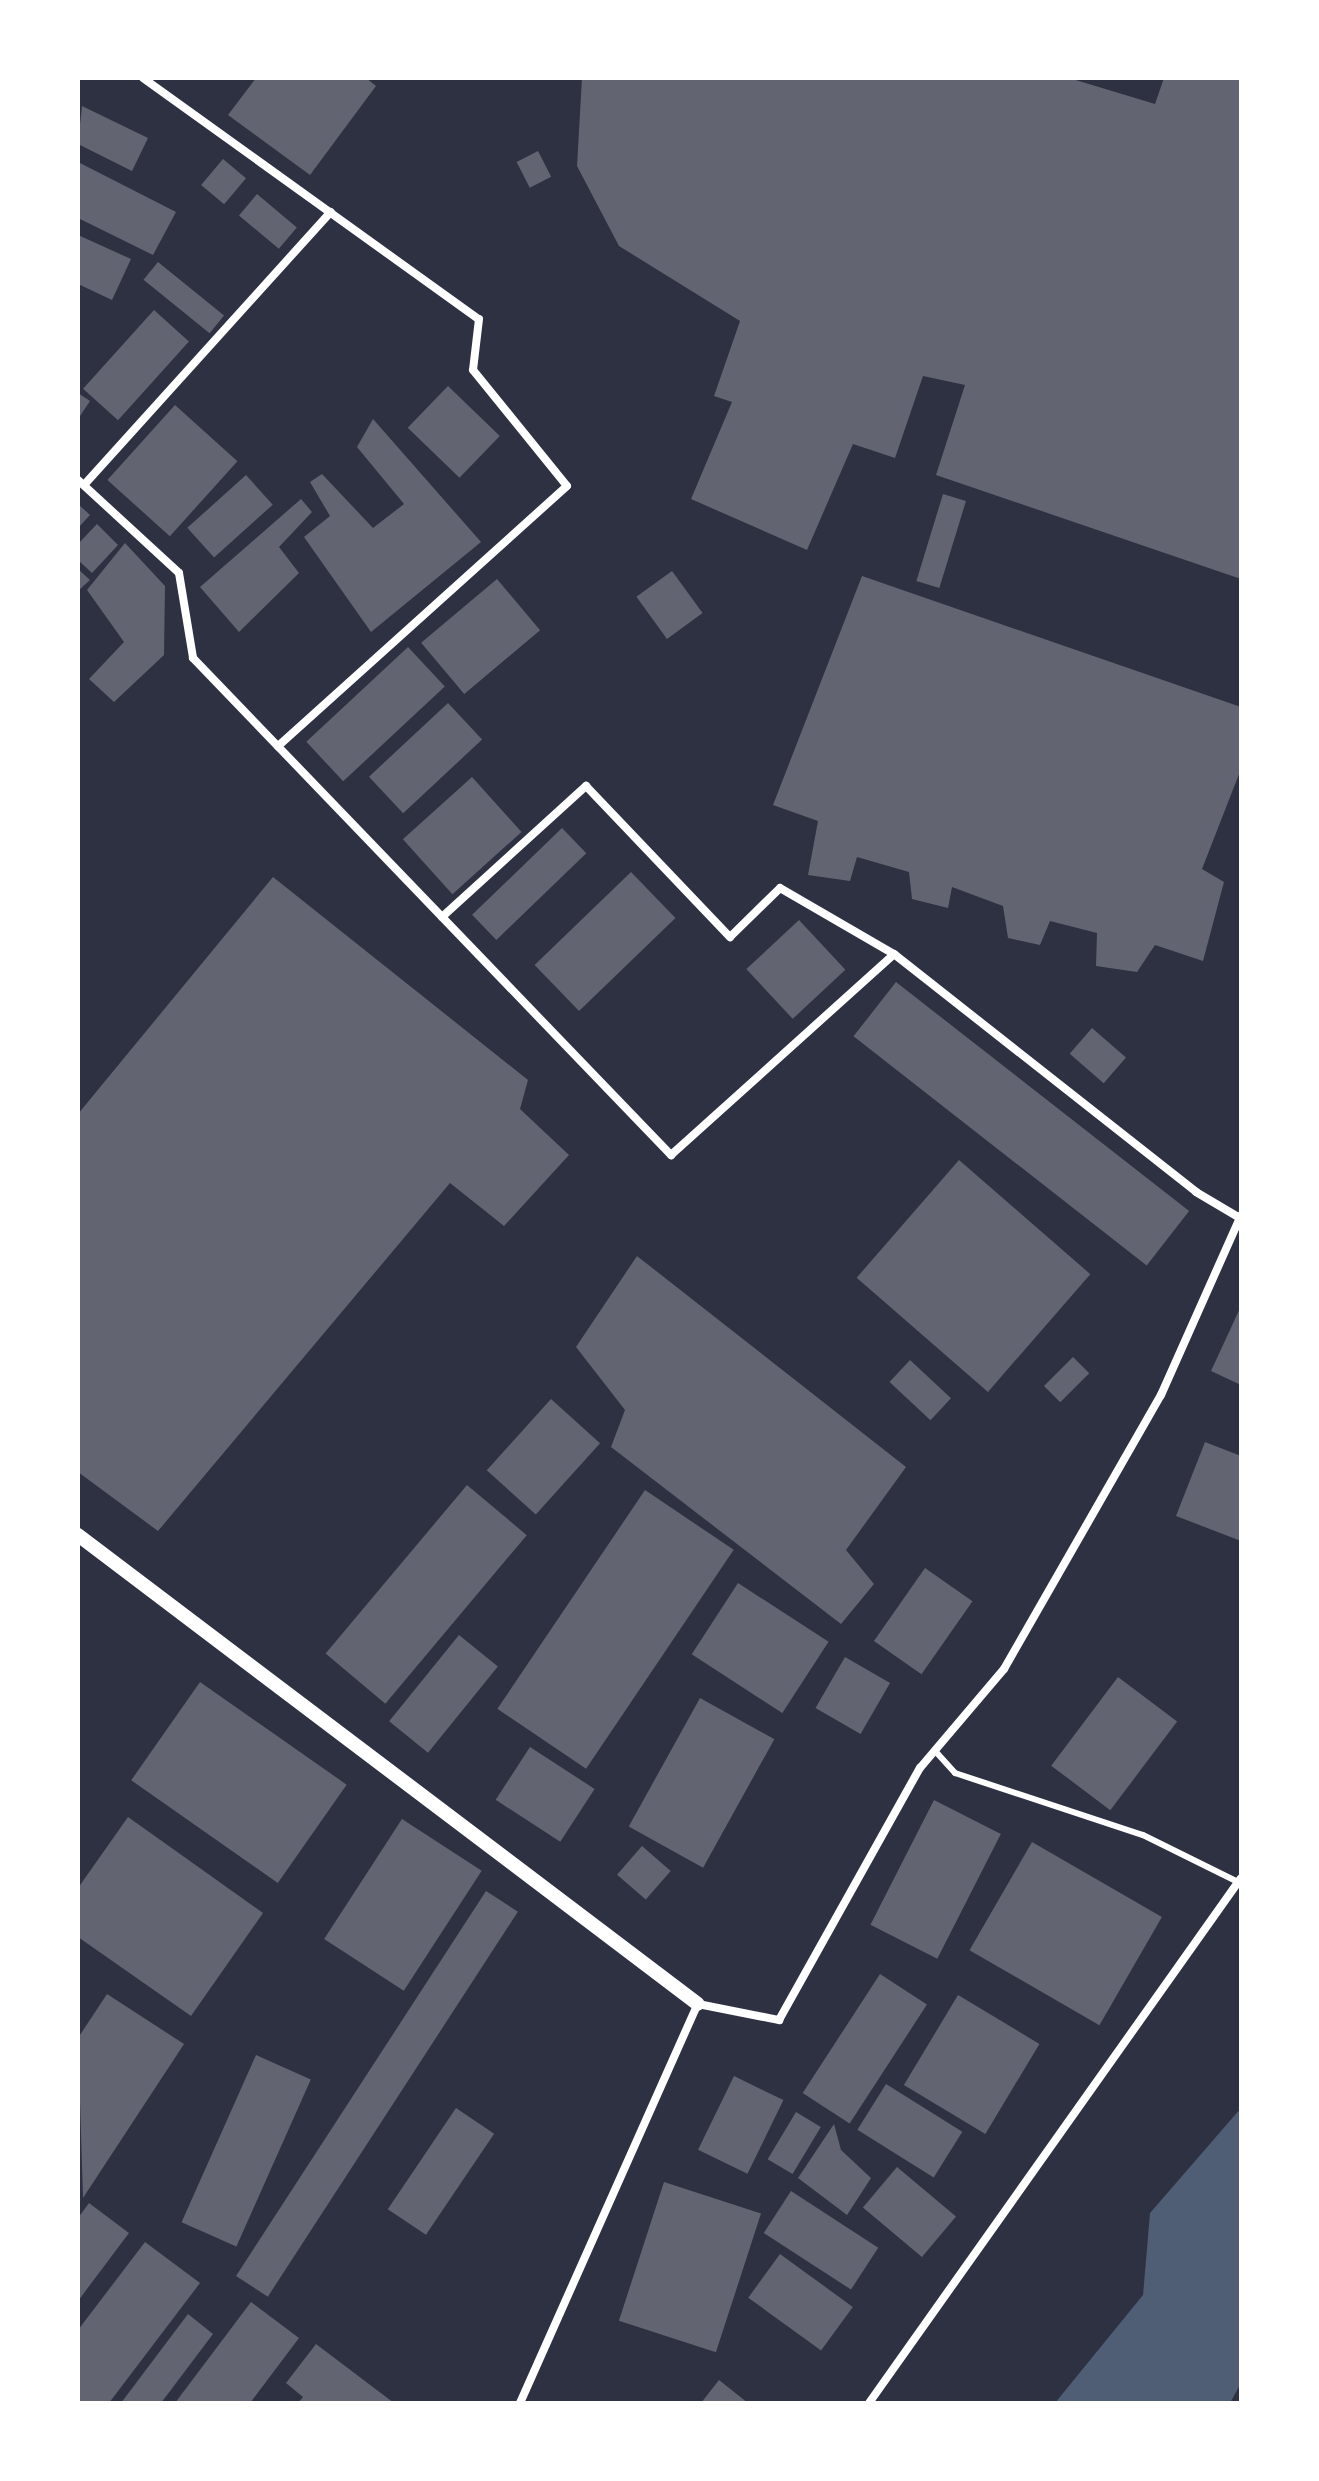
<!DOCTYPE html>
<style>
body{margin:0}
#map{position:relative;width:1319px;height:2481px;overflow:hidden;background:#2d3142;font-family:"DejaVu Sans",sans-serif}
div>[style]{position:absolute}
.water>*{inset:0;background:#4f5d75}
.building>*{inset:0;background:#626471;transform-origin:0 0}
.service>*{height:6px;margin:-3px;padding:0 3px;transform-origin:3px;border-radius:3px;background:#fff}
.minor>*{height:8px;margin:-4px;padding:0 4px;transform-origin:4px;border-radius:4px;background:#fff}
.tertiary>*{height:14px;margin:-7px;padding:0 7px;transform-origin:7px;border-radius:7px;background:#fff}
span{translate:-50% -50%;white-space:nowrap;text-align:center;line-height:1.15;-webkit-text-stroke:6px #fff;paint-order:stroke}
.frame{position:absolute;inset:0;border:80px solid #fff;pointer-events:none}
</style>
<div id="map">
<div class="water">
<i style="clip-path:polygon(1241px 2108px,1241px 2383px,1230px 2403px,1055px 2403px,1143px 2295px,1150px 2213px)"></i>
</div>
<div class="building">
<i style="clip-path:polygon(256px 78px,366px 78px,376px 86px,310px 175px,228px 115px)"></i>
<i style="clip-path:polygon(582px 78px,1069px 78px,1155px 104px,1164px 78px,1241px 78px,1241px 579px,936px 475px,965px 385px,923px 376px,895px 458px,853px 444px,807px 550px,691px 499px,732px 402px,714px 396px,740px 321px,619px 246px,577px 166px)"></i>
<i style="clip-path:polygon(82px 106px,148px 138px,132px 171px,78px 144px)"></i>
<i style="left:538px;top:151px;width:29px;height:24px;rotate:63deg"></i>
<i style="left:223px;top:159px;width:30px;height:34px;rotate:40deg"></i>
<i style="clip-path:polygon(78px 162px,176px 212px,153px 255px,78px 218px)"></i>
<i style="left:257px;top:194px;width:52px;height:28px;rotate:40deg"></i>
<i style="clip-path:polygon(78px 235px,131px 259px,112px 300px,78px 284px)"></i>
<i style="left:158px;top:262px;width:85px;height:23px;rotate:39deg"></i>
<i style="left:154px;top:310px;width:47px;height:106px;rotate:42deg"></i>
<i style="left:448px;top:386px;width:72px;height:58px;rotate:44deg"></i>
<i style="clip-path:polygon(78px 393px,90px 401px,78px 419px)"></i>
<i style="left:175px;top:405px;width:84px;height:101px;rotate:42deg"></i>
<i style="clip-path:polygon(373px 419px,481px 542px,371px 632px,304px 537px,330px 516px,310px 482px,322px 474px,373px 528px,404px 504px,357px 447px)"></i>
<i style="left:246px;top:475px;width:40px;height:79px;rotate:48deg"></i>
<i style="left:943px;top:494px;width:24px;height:91px;rotate:17deg"></i>
<i style="clip-path:polygon(301px 499px,312px 512px,279px 547px,299px 573px,239px 632px,200px 587px)"></i>
<i style="clip-path:polygon(78px 504px,90px 515px,78px 528px)"></i>
<i style="clip-path:polygon(97px 524px,118px 545px,92px 573px,78px 560px,78px 544px)"></i>
<i style="clip-path:polygon(125px 543px,165px 586px,164px 655px,114px 702px,89px 679px,124px 642px,87px 590px)"></i>
<i style="clip-path:polygon(78px 569px,90px 580px,79px 590px,78px 588px)"></i>
<i style="left:672px;top:571px;width:52px;height:44px;rotate:54deg"></i>
<i style="clip-path:polygon(862px 576px,1241px 707px,1241px 769px,1202px 869px,1224px 882px,1203px 961px,1155px 945px,1137px 972px,1096px 966px,1097px 933px,1050px 921px,1040px 945px,1008px 938px,1003px 906px,952px 887px,948px 908px,912px 899px,909px 872px,857px 857px,850px 881px,808px 875px,818px 821px,773px 805px)"></i>
<i style="left:497px;top:579px;width:67px;height:99px;rotate:50deg"></i>
<i style="left:408px;top:647px;width:54px;height:139px;rotate:47deg"></i>
<i style="left:448px;top:703px;width:50px;height:108px;rotate:47deg"></i>
<i style="left:472px;top:777px;width:74px;height:93px;rotate:48deg"></i>
<i style="left:562px;top:828px;width:35px;height:125px;rotate:46deg"></i>
<i style="left:631px;top:872px;width:64px;height:134px;rotate:46deg"></i>
<i style="clip-path:polygon(273px 877px,528px 1080px,520px 1109px,569px 1155px,504px 1226px,450px 1183px,158px 1531px,78px 1472px,78px 1114px)"></i>
<i style="left:799px;top:920px;width:68px;height:72px;rotate:47deg"></i>
<i style="left:896px;top:982px;width:372px;height:69px;rotate:38deg"></i>
<i style="left:1092px;top:1028px;width:45px;height:34px;rotate:41deg"></i>
<i style="left:959px;top:1160px;width:174px;height:156px;rotate:41deg"></i>
<i style="clip-path:polygon(637px 1256px,906px 1467px,846px 1550px,874px 1584px,841px 1624px,611px 1447px,625px 1410px,576px 1347px)"></i>
<i style="clip-path:polygon(1241px 1306px,1241px 1385px,1211px 1371px)"></i>
<i style="left:1073px;top:1357px;width:23px;height:41px;rotate:45deg"></i>
<i style="left:910px;top:1360px;width:56px;height:30px;rotate:43deg"></i>
<i style="left:551px;top:1399px;width:66px;height:96px;rotate:42deg"></i>
<i style="clip-path:polygon(1205px 1442px,1241px 1456px,1241px 1541px,1176px 1516px)"></i>
<i style="left:467px;top:1485px;width:78px;height:220px;rotate:40deg"></i>
<i style="left:645px;top:1490px;width:107px;height:264px;rotate:34deg"></i>
<i style="left:925px;top:1568px;width:58px;height:89px;rotate:35deg"></i>
<i style="left:738px;top:1583px;width:108px;height:85px;rotate:33deg"></i>
<i style="left:459px;top:1635px;width:50px;height:111px;rotate:39deg"></i>
<i style="left:845px;top:1657px;width:52px;height:59px;rotate:30deg"></i>
<i style="left:1118px;top:1677px;width:74px;height:111px;rotate:37deg"></i>
<i style="left:200px;top:1682px;width:179px;height:120px;rotate:35deg"></i>
<i style="left:700px;top:1698px;width:85px;height:147px;rotate:29deg"></i>
<i style="left:530px;top:1747px;width:77px;height:63px;rotate:33deg"></i>
<i style="left:934px;top:1800px;width:75px;height:140px;rotate:27deg"></i>
<i style="clip-path:polygon(128px 1817px,263px 1913px,191px 2016px,78px 1937px,78px 1888px)"></i>
<i style="left:402px;top:1819px;width:95px;height:143px;rotate:33deg"></i>
<i style="left:1032px;top:1842px;width:150px;height:125px;rotate:30deg"></i>
<i style="left:642px;top:1846px;width:38px;height:38px;rotate:41deg"></i>
<i style="left:486px;top:1891px;width:38px;height:459px;rotate:33deg"></i>
<i style="left:880px;top:1974px;width:56px;height:142px;rotate:33deg"></i>
<i style="clip-path:polygon(107px 1994px,184px 2044px,83px 2198px,78px 2038px)"></i>
<i style="left:958px;top:1995px;width:95px;height:105px;rotate:31deg"></i>
<i style="left:256px;top:2055px;width:60px;height:183px;rotate:24deg"></i>
<i style="left:734px;top:2076px;width:55px;height:82px;rotate:26deg"></i>
<i style="left:886px;top:2084px;width:90px;height:54px;rotate:32deg"></i>
<i style="left:456px;top:2108px;width:46px;height:122px;rotate:34deg"></i>
<i style="left:796px;top:2112px;width:29px;height:55px;rotate:31deg"></i>
<i style="clip-path:polygon(834px 2124px,841px 2150px,871px 2178px,847px 2215px,798px 2178px)"></i>
<i style="left:897px;top:2167px;width:77px;height:53px;rotate:40deg"></i>
<i style="left:664px;top:2182px;width:102px;height:146px;rotate:18deg"></i>
<i style="left:791px;top:2191px;width:104px;height:50px;rotate:33deg"></i>
<i style="clip-path:polygon(89px 2203px,129px 2233px,78px 2301px,78px 2218px)"></i>
<i style="clip-path:polygon(145px 2242px,200px 2283px,109px 2403px,78px 2403px,78px 2330px)"></i>
<i style="left:780px;top:2254px;width:90px;height:54px;rotate:36deg"></i>
<i style="clip-path:polygon(251px 2302px,299px 2338px,250px 2403px,175px 2403px)"></i>
<i style="clip-path:polygon(188px 2314px,213px 2334px,161px 2403px,121px 2403px)"></i>
<i style="clip-path:polygon(316px 2344px,394px 2403px,298px 2403px,303px 2397px,286px 2383px)"></i>
<i style="clip-path:polygon(719px 2380px,748px 2403px,701px 2403px)"></i>
</div>
<div class="service">
<i style="left:937px;top:1753px;width:27px;rotate:48deg"></i>
<i style="left:955px;top:1773px;width:198px;rotate:18.3deg"></i>
<i style="left:1143px;top:1835px;width:106px;rotate:26.3deg"></i>
</div>
<div class="minor">
<i style="left:143px;top:78px;width:413px;rotate:35.7deg"></i>
<i style="left:479px;top:319px;width:51px;rotate:96.7deg"></i>
<i style="left:473px;top:370px;width:149px;rotate:51deg"></i>
<i style="left:567px;top:486px;width:389px;rotate:138deg"></i>
<i style="left:78px;top:480px;width:137px;rotate:42.6deg"></i>
<i style="left:179px;top:573px;width:86px;rotate:80.6deg"></i>
<i style="left:193px;top:658px;width:690px;rotate:46.12deg"></i>
<i style="left:671px;top:1155px;width:300px;rotate:-42deg"></i>
<i style="left:894px;top:954px;width:385px;rotate:38.2deg"></i>
<i style="left:1196px;top:1192px;width:51px;rotate:30.6deg"></i>
<i style="left:84px;top:485px;width:368px;rotate:-47.9deg"></i>
<i style="left:442px;top:917px;width:195px;rotate:-42.3deg"></i>
<i style="left:586px;top:786px;width:209px;rotate:46.4deg"></i>
<i style="left:730px;top:937px;width:70px;rotate:-44.4deg"></i>
<i style="left:780px;top:888px;width:132px;rotate:30.1deg"></i>
<i style="left:520px;top:2403px;width:437px;rotate:-66deg"></i>
<i style="left:698px;top:2004px;width:83px;rotate:11.2deg"></i>
<i style="left:779px;top:2020px;width:289px;rotate:-60.8deg"></i>
<i style="left:920px;top:1768px;width:130px;rotate:-49.7deg"></i>
<i style="left:1004px;top:1669px;width:316px;rotate:-60.2deg"></i>
<i style="left:1161px;top:1395px;width:197px;rotate:-66deg"></i>
<i style="left:869px;top:2403px;width:643px;rotate:-54.68deg"></i>
</div>
<div class="tertiary">
<i style="left:78px;top:1535px;width:777px;rotate:37.11deg"></i>
</div>
<div class="frame"></div>
</div>
